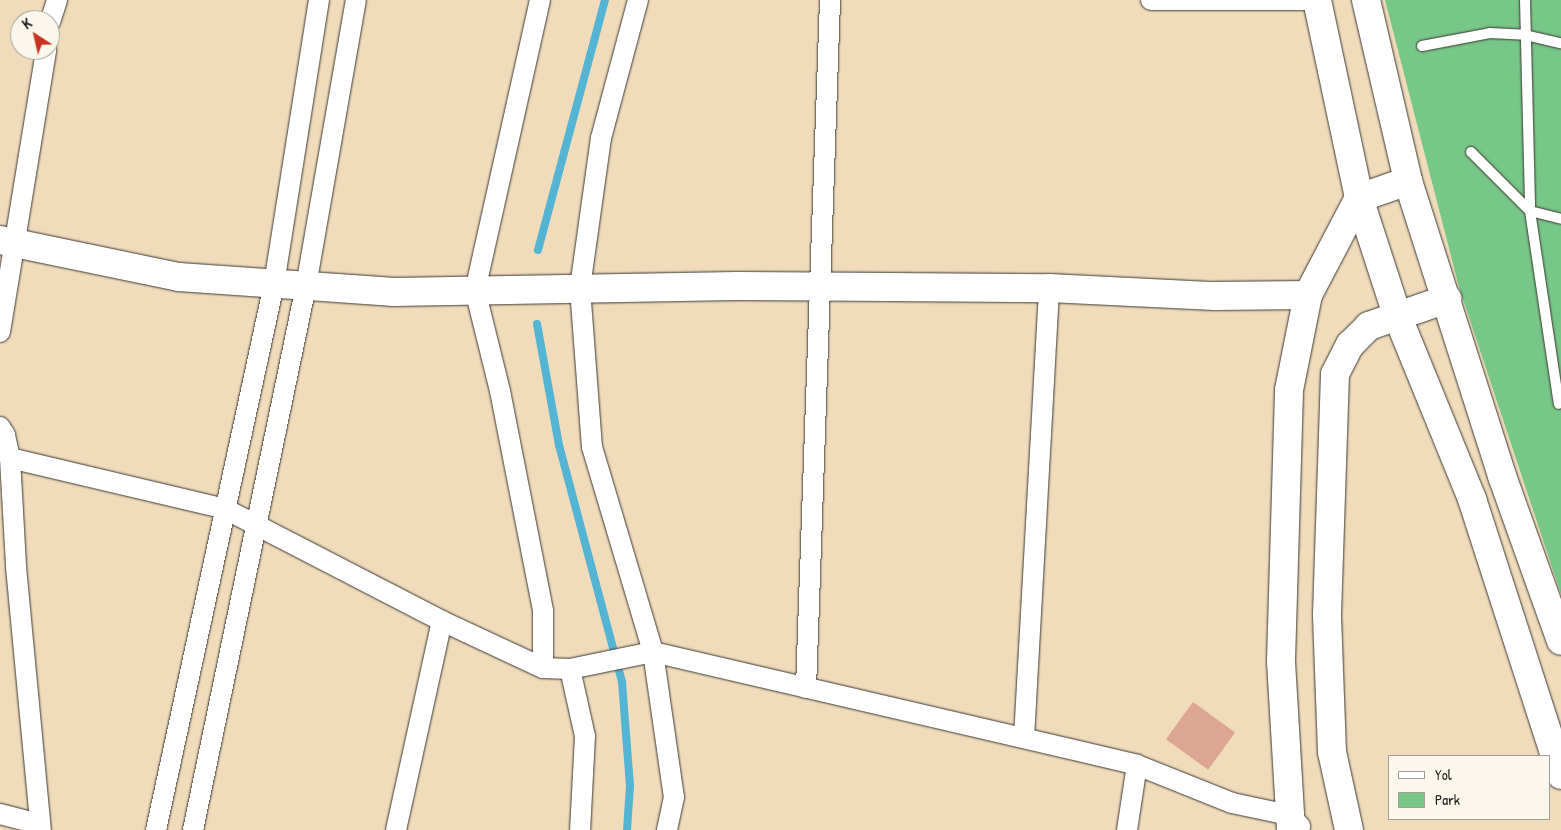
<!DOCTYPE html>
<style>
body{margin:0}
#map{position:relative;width:1561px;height:830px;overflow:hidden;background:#f0dcbb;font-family:"Patrick Hand",sans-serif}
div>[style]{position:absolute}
.green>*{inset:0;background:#77c788}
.stream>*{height:8px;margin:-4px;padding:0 4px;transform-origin:4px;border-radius:4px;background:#54b4d3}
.building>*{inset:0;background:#dca594;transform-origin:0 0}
.roads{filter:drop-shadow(0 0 1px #3c3934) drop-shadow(0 0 1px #3c3934)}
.lane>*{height:10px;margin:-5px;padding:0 5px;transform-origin:5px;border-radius:5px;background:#fff}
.street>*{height:20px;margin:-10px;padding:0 10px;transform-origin:10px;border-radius:10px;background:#fff}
.secondary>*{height:28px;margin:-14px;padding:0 14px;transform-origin:14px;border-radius:14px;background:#fff}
span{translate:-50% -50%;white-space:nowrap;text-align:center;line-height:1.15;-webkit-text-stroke:5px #fbf7ec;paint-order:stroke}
.legend{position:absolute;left:1388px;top:755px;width:162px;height:65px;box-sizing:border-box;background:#fbf7ec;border:1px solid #a29f99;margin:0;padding:6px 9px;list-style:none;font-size:15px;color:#1c1c1c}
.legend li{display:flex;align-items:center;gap:10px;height:25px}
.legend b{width:25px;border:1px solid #a29f99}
.north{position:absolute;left:10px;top:10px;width:50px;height:50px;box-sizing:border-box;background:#fbf7ec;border:1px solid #a29f99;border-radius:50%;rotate:325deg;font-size:14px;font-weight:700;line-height:20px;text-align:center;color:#1c1c1c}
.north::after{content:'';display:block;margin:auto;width:18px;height:22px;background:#c8321e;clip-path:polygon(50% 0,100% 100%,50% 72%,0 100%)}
</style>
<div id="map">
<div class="green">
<i style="clip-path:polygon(1385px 0,1561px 0,1561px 594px,1459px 287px)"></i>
</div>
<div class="stream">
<i style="left:538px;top:250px;width:259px;rotate:-75deg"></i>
<i style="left:537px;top:324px;width:123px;rotate:79.7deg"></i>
<i style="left:559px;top:445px;width:245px;rotate:75.1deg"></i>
<i style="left:622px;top:682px;width:104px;rotate:85.6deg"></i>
<i style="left:630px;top:786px;width:44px;rotate:93.9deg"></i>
</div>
<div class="building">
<i style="left:1193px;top:702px;width:52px;height:46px;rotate:36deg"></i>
</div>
<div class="roads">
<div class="lane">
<i style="left:1525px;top:0;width:211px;rotate:88.6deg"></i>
<i style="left:1530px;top:211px;width:195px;rotate:81.5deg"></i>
<i style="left:1422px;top:46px;width:69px;rotate:-10.8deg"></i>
<i style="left:1490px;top:33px;width:35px;rotate:3deg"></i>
<i style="left:1525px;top:35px;width:37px;rotate:13deg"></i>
<i style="left:1471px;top:152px;width:83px;rotate:45deg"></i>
<i style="left:1530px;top:211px;width:32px;rotate:14deg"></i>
</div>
<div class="street">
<i style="left:540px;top:0;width:297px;rotate:102.6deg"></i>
<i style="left:475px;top:290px;width:104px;rotate:76.1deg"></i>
<i style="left:500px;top:391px;width:224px;rotate:78.9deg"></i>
<i style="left:543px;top:611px;width:57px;rotate:90deg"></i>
<i style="left:638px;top:0;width:143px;rotate:105deg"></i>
<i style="left:601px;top:138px;width:151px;rotate:98deg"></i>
<i style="left:580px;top:288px;width:159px;rotate:85.7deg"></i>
<i style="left:592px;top:447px;width:214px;rotate:73.4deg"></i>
<i style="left:653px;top:652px;width:147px;rotate:81.8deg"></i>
<i style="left:674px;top:797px;width:34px;rotate:102deg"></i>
<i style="left:1151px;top:0;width:166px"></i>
<i style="left:50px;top:22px;width:23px;rotate:-72deg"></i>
<i style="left:0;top:332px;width:286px;rotate:-80.7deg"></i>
<i style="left:0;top:427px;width:9px;rotate:58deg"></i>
<i style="left:5px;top:435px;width:24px;rotate:78deg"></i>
<i style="left:10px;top:458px;width:109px;rotate:86.8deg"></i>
<i style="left:16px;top:567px;width:264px;rotate:84.6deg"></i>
<i style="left:10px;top:458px;width:221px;rotate:13.3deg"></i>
<i style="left:225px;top:509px;width:244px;rotate:27.3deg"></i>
<i style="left:442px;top:621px;width:111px;rotate:25deg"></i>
<i style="left:543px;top:668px;width:27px;rotate:2deg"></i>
<i style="left:570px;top:669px;width:85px;rotate:-11.6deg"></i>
<i style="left:653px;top:652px;width:497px;rotate:13.1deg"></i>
<i style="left:1137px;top:765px;width:102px;rotate:21.8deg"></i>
<i style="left:1232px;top:803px;width:58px;rotate:11.9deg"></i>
<i style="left:1289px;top:815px;width:16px;rotate:45deg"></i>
<i style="left:570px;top:669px;width:69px;rotate:77.4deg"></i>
<i style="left:585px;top:736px;width:94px;rotate:93deg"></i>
<i style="left:806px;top:688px;width:688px;rotate:-88deg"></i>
<i style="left:1024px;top:738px;width:451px;rotate:-86.8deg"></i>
<i style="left:0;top:814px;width:40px;rotate:14.4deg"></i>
<i style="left:156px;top:830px;width:559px;rotate:-77.8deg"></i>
<i style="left:274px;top:284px;width:288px;rotate:-81deg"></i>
<i style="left:193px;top:830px;width:556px;rotate:-78.27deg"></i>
<i style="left:306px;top:286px;width:290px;rotate:-80.1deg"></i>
<i style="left:396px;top:830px;width:214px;rotate:-77.6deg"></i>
<i style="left:1127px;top:830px;width:66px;rotate:-81.3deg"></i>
</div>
<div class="secondary">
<i style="left:1317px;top:0;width:202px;rotate:78deg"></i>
<i style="left:1359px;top:198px;width:123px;rotate:72deg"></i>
<i style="left:1397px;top:315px;width:199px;rotate:67.8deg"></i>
<i style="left:1472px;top:499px;width:290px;rotate:72.1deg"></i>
<i style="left:1366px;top:0;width:186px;rotate:76.9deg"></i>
<i style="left:1408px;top:181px;width:310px;rotate:72.3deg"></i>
<i style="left:1502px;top:476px;width:175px;rotate:70.3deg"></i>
<i style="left:0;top:240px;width:183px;rotate:11.7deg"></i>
<i style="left:179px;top:277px;width:216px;rotate:4deg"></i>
<i style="left:394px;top:292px;width:343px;rotate:-1deg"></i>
<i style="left:737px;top:286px;width:312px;rotate:0.4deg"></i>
<i style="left:1049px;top:288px;width:166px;rotate:2.8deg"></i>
<i style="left:1215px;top:296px;width:93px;rotate:-0.6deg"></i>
<i style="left:1291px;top:830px;width:169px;rotate:-93.4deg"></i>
<i style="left:1281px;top:661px;width:271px;rotate:-88.3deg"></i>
<i style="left:1289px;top:390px;width:97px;rotate:-78.7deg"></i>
<i style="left:1308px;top:295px;width:110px;rotate:-62.3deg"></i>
<i style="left:1359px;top:198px;width:52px;rotate:-19.1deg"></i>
<i style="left:1349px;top:830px;width:80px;rotate:-102.3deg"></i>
<i style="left:1332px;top:752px;width:137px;rotate:-92.1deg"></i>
<i style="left:1327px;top:615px;width:241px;rotate:-88.1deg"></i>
<i style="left:1335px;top:374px;width:33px;rotate:-63deg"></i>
<i style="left:1350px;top:345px;width:27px;rotate:-45deg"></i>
<i style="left:1369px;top:326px;width:83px;rotate:-19.1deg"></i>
</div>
</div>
<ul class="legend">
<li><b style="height:6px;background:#fff"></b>Yol</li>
<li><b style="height:14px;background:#77c788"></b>Park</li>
</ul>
<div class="north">K</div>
</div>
